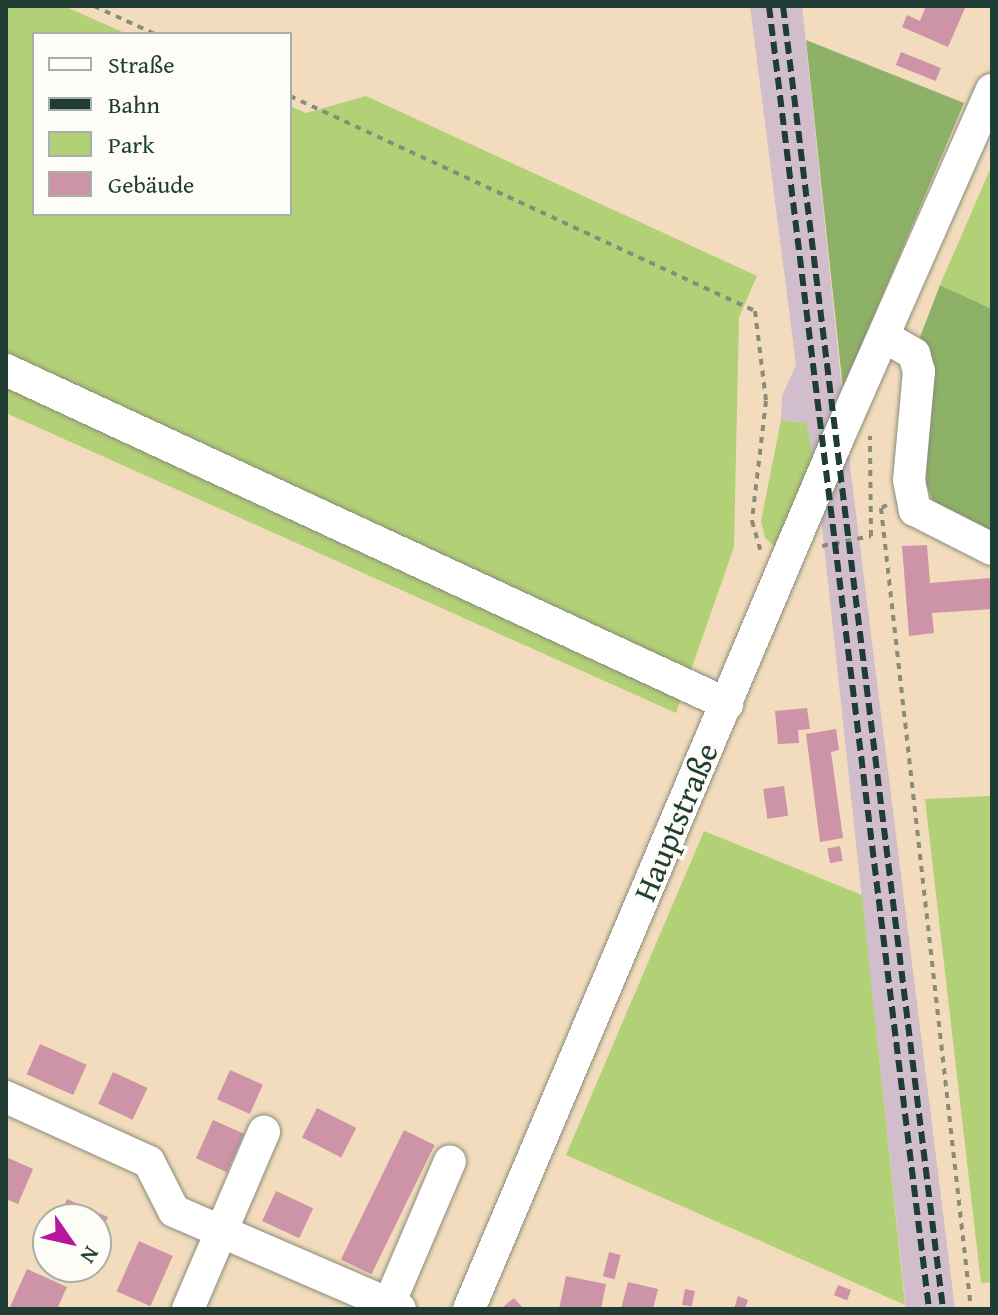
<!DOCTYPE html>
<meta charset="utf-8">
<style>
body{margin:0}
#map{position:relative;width:998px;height:1315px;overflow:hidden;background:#f3dcbe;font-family:"Gentium Book Plus",serif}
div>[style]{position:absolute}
.industrial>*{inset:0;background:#d1bdcc}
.green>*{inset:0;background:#b2d076}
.forest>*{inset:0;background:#8db267}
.building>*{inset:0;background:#cd93a7;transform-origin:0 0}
.path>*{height:4px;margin-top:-2px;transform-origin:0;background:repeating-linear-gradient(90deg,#898c79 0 6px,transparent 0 12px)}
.roads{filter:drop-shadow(0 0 2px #898c79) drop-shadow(0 0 2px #898c79)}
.minor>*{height:32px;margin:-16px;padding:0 16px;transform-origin:16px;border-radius:16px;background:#fff}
.rail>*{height:6px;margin-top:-3px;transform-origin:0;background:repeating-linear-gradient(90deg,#1f3d34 0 12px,transparent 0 18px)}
span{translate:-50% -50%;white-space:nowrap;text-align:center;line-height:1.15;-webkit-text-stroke:7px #fdfcf7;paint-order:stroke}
.street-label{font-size:32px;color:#1f3d34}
.frame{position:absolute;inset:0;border:8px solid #1f3d34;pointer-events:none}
.legend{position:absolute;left:32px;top:32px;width:260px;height:184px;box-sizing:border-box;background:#fdfcf7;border:2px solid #a4b0a9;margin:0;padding:10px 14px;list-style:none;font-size:24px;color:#1f3d34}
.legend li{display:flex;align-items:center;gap:16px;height:40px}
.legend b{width:40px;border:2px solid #a4b0a9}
.north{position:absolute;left:32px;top:1203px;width:80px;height:80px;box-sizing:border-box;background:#fdfcf7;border:2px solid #a4b0a9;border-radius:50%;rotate:124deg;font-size:22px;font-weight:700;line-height:32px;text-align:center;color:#1f3d34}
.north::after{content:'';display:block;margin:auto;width:28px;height:36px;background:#b5179e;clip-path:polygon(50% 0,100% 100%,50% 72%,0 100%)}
</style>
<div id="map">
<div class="industrial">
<i style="clip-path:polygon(750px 6px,802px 6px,849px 457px,955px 1309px,906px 1309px,821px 517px,807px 423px,781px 420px,782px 396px,796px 365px)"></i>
</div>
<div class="green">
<i style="clip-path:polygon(6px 6px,64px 6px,127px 34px,34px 34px,34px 214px,290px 214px,290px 106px,306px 113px,366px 96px,757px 276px,739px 317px,734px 547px,676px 713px,6px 413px)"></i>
<i style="clip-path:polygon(992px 165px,992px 309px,940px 285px)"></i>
<i style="clip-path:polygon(781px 420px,807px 423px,813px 461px,778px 549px,765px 538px,761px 521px)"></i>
<i style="clip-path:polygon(992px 796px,992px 1282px,981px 1283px,925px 799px)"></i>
<i style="clip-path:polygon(704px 831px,862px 895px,905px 1305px,566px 1155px)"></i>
</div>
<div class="forest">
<i style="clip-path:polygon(806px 40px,964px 103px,843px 389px)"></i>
<i style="clip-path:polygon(940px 285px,992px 309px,992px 532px,935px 506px,926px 484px,930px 382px,920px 337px)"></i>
</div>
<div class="building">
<i style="clip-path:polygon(926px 6px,965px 8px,948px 47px,902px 27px,907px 15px,920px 21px)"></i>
<i style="left:901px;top:52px;width:43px;height:14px;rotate:22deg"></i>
<i style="clip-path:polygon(927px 545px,930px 583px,990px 578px,992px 609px,932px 613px,934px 633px,909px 636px,902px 546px)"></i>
<i style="clip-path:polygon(807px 708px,810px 729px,798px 730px,799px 743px,778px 744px,775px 711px)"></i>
<i style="clip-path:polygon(836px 729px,839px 750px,831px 752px,843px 838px,820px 842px,806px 734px)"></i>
<i style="left:784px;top:786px;width:30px;height:21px;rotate:82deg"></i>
<i style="left:840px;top:846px;width:15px;height:13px;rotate:79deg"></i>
<i style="left:40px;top:1044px;width:51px;height:33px;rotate:24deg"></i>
<i style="left:230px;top:1070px;width:36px;height:32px;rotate:24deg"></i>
<i style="left:113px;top:1072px;width:38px;height:35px;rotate:25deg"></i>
<i style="left:317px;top:1108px;width:44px;height:33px;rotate:27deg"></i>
<i style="left:213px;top:1120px;width:34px;height:42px;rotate:24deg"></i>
<i style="left:404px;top:1130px;width:34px;height:144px;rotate:26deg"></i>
<i style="clip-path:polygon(6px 1157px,33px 1169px,18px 1204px,6px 1199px)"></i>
<i style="left:276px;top:1191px;width:41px;height:33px;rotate:25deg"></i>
<i style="clip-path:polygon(67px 1199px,108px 1217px,96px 1244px,96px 1219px,58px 1219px)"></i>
<i style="left:139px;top:1241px;width:37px;height:55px;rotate:24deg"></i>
<i style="left:609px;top:1252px;width:12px;height:25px;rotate:14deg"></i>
<i style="clip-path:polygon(27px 1269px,67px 1287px,57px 1309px,9px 1309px)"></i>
<i style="clip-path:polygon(566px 1276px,606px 1284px,601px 1309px,559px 1309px)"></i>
<i style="clip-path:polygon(628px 1282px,658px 1289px,653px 1309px,621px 1309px)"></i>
<i style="left:838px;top:1285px;width:14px;height:11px;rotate:21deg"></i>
<i style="left:685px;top:1289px;width:10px;height:16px;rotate:11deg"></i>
<i style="clip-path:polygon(738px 1296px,748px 1300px,745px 1309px,734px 1309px)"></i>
<i style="clip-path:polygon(514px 1298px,522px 1307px,505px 1309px,503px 1307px)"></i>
</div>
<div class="path">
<i style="left:94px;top:6px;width:67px;rotate:24.7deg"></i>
<i style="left:290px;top:96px;width:512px;rotate:24.81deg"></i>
<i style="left:755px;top:311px;width:91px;rotate:83deg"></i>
<i style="left:766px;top:401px;width:121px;rotate:96.7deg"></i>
<i style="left:752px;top:521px;width:33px;rotate:74deg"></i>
<i style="left:887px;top:505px;width:7px;rotate:153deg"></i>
<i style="left:881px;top:508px;width:806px;rotate:83.59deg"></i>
<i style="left:822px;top:546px;width:50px;rotate:-11.5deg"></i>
<i style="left:871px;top:536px;width:100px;rotate:-90.6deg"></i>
</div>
<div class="roads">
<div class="minor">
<i style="left:885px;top:337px;width:34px;rotate:30deg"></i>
<i style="left:914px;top:354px;width:18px;rotate:74deg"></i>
<i style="left:919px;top:371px;width:109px;rotate:95.2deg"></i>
<i style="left:909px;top:480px;width:31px;rotate:79deg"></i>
<i style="left:915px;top:510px;width:86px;rotate:26.9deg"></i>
<i style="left:6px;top:370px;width:795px;rotate:24.86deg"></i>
<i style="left:6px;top:1097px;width:157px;rotate:24.4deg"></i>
<i style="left:149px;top:1162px;width:55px;rotate:63deg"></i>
<i style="left:174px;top:1211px;width:246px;rotate:23.4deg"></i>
<i style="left:389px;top:1304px;width:155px;rotate:-66.9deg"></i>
<i style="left:188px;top:1309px;width:193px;rotate:-66.8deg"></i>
<i style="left:469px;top:1309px;width:941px;rotate:-67.03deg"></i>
<i style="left:836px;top:443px;width:386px;rotate:-66.2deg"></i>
</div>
</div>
<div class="rail">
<i style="left:769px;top:6px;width:1313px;rotate:83deg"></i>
<i style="left:783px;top:6px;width:1313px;rotate:83deg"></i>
</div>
<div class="street-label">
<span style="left:676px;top:822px;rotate:-67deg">Hauptstraße</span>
</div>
<div class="frame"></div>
<ul class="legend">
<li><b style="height:10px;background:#fff"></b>Straße</li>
<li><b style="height:10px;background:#1f3d34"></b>Bahn</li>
<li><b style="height:22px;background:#b2d076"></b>Park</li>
<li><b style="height:22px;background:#cd93a7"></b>Gebäude</li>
</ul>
<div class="north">N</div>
</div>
